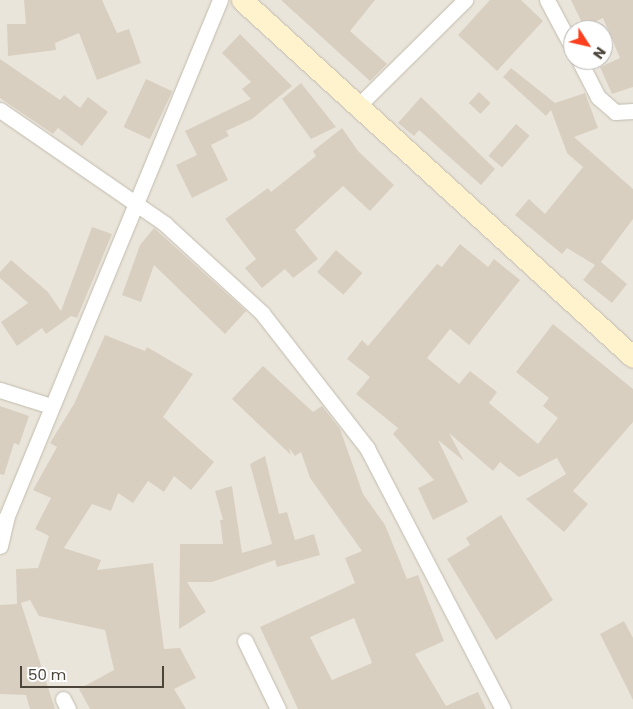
<!DOCTYPE html>
<style>
body{margin:0}
#map{position:relative;width:633px;height:709px;overflow:hidden;background:#f6f3ec;font-family:Poppins,sans-serif}
div>[style]{position:absolute}
.residential>*{inset:0;background:#eae5da}
.building>*{inset:0;background:#d8cfc1;transform-origin:0 0}
.roads{filter:drop-shadow(0 0 1px #c2bbae) drop-shadow(0 0 1px #c2bbae)}
.street>*{height:15px;margin:-7.5px;padding:0 7.5px;transform-origin:7.5px;border-radius:7.5px;background:#fff}
.secondary>*{height:21px;margin:-10.5px;padding:0 10.5px;transform-origin:10.5px;border-radius:10.5px;background:#fff3cd}
span{translate:-50% -50%;white-space:nowrap;text-align:center;line-height:1.15;-webkit-text-stroke:4px #fff;paint-order:stroke}
.north{position:absolute;left:563px;top:20px;width:50px;height:50px;box-sizing:border-box;background:#fff;border:1px solid #b7b4b0;border-radius:50%;rotate:125deg;font-size:14px;font-weight:700;line-height:20px;text-align:center;color:#4b4439}
.north::after{content:'';display:block;margin:auto;width:18px;height:22px;background:#fc3f1d;clip-path:polygon(50% 0,100% 100%,50% 72%,0 100%)}
.scale{position:absolute;left:20px;top:666px;width:144px;height:22px;box-sizing:border-box;border:2px solid #4b4439;border-top:0;padding-left:6px;font-size:15px;line-height:18px;white-space:nowrap;color:#4b4439;-webkit-text-stroke:4px #fff;paint-order:stroke}
</style>
<div id="map">
<div class="residential">
<i style="clip-path:polygon(evenodd,0 0,633px 0,633px 709px,0 709px,0 0,573px 30px,603px 30px,603px 60px,573px 60px,573px 30px)"></i>
</div>
<div class="building">
<i style="clip-path:polygon(24px 0,102px 0,117px 33px,129px 29px,141px 63px,97px 80px,79px 33px,55px 43px,56px 50px,8px 56px,7px 24px,26px 24px)"></i>
<i style="clip-path:polygon(281px 0,375px 0,350px 31px,387px 64px,370px 81px)"></i>
<i style="clip-path:polygon(490px 0,521px 0,543px 21px,497px 71px,458px 35px)"></i>
<i style="clip-path:polygon(571px 0,633px 0,633px 87px,612px 94px,600px 67px,620px 58px,603px 18px,584px 27px)"></i>
<i style="clip-path:polygon(240px 34px,292px 86px,252px 119px,226px 131px,229px 136px,211px 145px,228px 180px,192px 198px,176px 165px,197px 155px,185px 131px,251px 99px,242px 89px,251px 82px,222px 53px)"></i>
<i style="clip-path:polygon(0 59px,60px 100px,64px 95px,80px 108px,88px 97px,108px 112px,82px 146px,58px 128px,53px 134px,0 98px)"></i>
<i style="clip-path:polygon(511px 68px,555px 103px,585px 93px,598px 128px,574px 137px,633px 189px,633px 219px,601px 262px,627px 284px,612px 303px,583px 280px,595px 265px,567px 248px,562px 254px,515px 215px,529px 199px,545px 214px,583px 167px,567px 153px,551px 110px,546px 116px,503px 77px)"></i>
<i style="left:146px;top:79px;width:29px;height:53px;rotate:25deg"></i>
<i style="clip-path:polygon(301px 83px,336px 127px,311px 139px,282px 99px)"></i>
<i style="left:479px;top:92px;width:16px;height:15px;rotate:43deg"></i>
<i style="clip-path:polygon(421px 97px,495px 169px,481px 185px,419px 130px,414px 136px,398px 123px)"></i>
<i style="left:516px;top:124px;width:18px;height:42px;rotate:41deg"></i>
<i style="clip-path:polygon(342px 128px,358px 151px,394px 185px,370px 211px,343px 186px,295px 230px,318px 259px,293px 278px,285px 269px,262px 288px,245px 268px,256px 259px,225px 219px,268px 188px,271px 192px,316px 156px,313px 151px)"></i>
<i style="clip-path:polygon(92px 227px,112px 234px,77px 318px,71px 316px,46px 334px,42px 328px,17px 346px,1px 322px,28px 303px,0 278px,0 272px,11px 260px,48px 292px,61px 311px)"></i>
<i style="clip-path:polygon(154px 228px,246px 311px,225px 334px,154px 265px,141px 302px,122px 295px,140px 245px)"></i>
<i style="clip-path:polygon(460px 244px,488px 267px,494px 259px,520px 280px,469px 345px,450px 329px,427px 358px,459px 384px,470px 371px,497px 392px,489px 403px,538px 444px,558px 418px,543px 406px,549px 398px,516px 372px,553px 324px,633px 389px,633px 422px,573px 491px,588px 504px,564px 532px,526px 499px,566px 474px,557px 458px,519px 477px,500px 462px,493px 471px,449px 433px,464px 461px,438px 440px,468px 502px,433px 520px,418px 488px,434px 480px,393px 434px,398px 428px,356px 394px,370px 377px,347px 359px,362px 340px,368px 346px,437px 264px,442px 267px)"></i>
<i style="left:336px;top:250px;width:35px;height:29px;rotate:41deg"></i>
<i style="clip-path:polygon(105px 335px,145px 351px,147px 347px,193px 374px,163px 417px,214px 462px,191px 490px,174px 476px,164px 492px,148px 481px,133px 503px,118px 493px,111px 511px,92px 504px,64px 548px,101px 560px,97px 570px,153px 563px,164px 649px,180px 648px,196px 678px,174px 689px,186px 709px,90px 709px,79px 689px,114px 670px,105px 630px,39px 616px,30px 600px,21px 603px,55px 709px,30px 709px,26px 695px,0 694px,0 605px,17px 604px,16px 569px,38px 568px,49px 536px,35px 529px,51px 498px,33px 490px,57px 447px,50px 443px,74px 404px)"></i>
<i style="clip-path:polygon(evenodd,263px 366px,313px 412px,322px 406px,340px 429px,363px 494px,385px 525px,407px 579px,418px 575px,444px 641px,415px 654px,446px 706px,478px 692px,486px 709px,298px 709px,260px 627px,355px 583px,345px 558px,362px 551px,310px 478px,301px 452px,295px 456px,289px 448px,291px 455px,232px 399px,263px 366px,354px 618px,372px 663px,332px 680px,310px 637px,354px 618px)"></i>
<i style="clip-path:polygon(0 406px,29px 416px,19px 445px,14px 443px,4px 475px,0 474px)"></i>
<i style="clip-path:polygon(265px 456px,279px 514px,287px 512px,295px 540px,314px 534px,320px 555px,277px 567px,275px 560px,212px 582px,187px 582px,206px 612px,179px 629px,180px 544px,223px 544px,220px 520px,223px 520px,215px 491px,232px 486px,242px 553px,272px 544px,250px 464px)"></i>
<i style="clip-path:polygon(501px 515px,553px 600px,496px 640px,447px 559px,470px 545px,466px 538px)"></i>
<i style="clip-path:polygon(624px 621px,633px 638px,633px 700px,600px 634px)"></i>
</div>
<div class="roads">
<div class="street">
<i style="left:547px;top:0;width:55px;rotate:62deg"></i>
<i style="left:579px;top:60px;width:42px;rotate:62.8deg"></i>
<i style="left:598px;top:97px;width:23px;rotate:41deg"></i>
<i style="left:615px;top:112px;width:18px;rotate:-3deg"></i>
<i style="left:358px;top:106px;width:151px;rotate:-44.7deg"></i>
<i style="left:0;top:110px;width:201px;rotate:34.6deg"></i>
<i style="left:165px;top:224px;width:132px;rotate:42.5deg"></i>
<i style="left:262px;top:313px;width:171px;rotate:52.1deg"></i>
<i style="left:367px;top:448px;width:294px;rotate:62.5deg"></i>
<i style="left:0;top:390px;width:53px;rotate:17.4deg"></i>
<i style="left:0;top:546px;width:31px;rotate:-77deg"></i>
<i style="left:7px;top:516px;width:558px;rotate:-67.57deg"></i>
<i style="left:245px;top:641px;width:76px;rotate:64.1deg"></i>
<i style="left:63px;top:699px;width:11px;rotate:63deg"></i>
</div>
<div class="secondary">
<i style="left:242px;top:0;width:529px;rotate:42.4deg"></i>
</div>
</div>
<div class="north">N</div>
<div class="scale">50 m</div>
</div>
